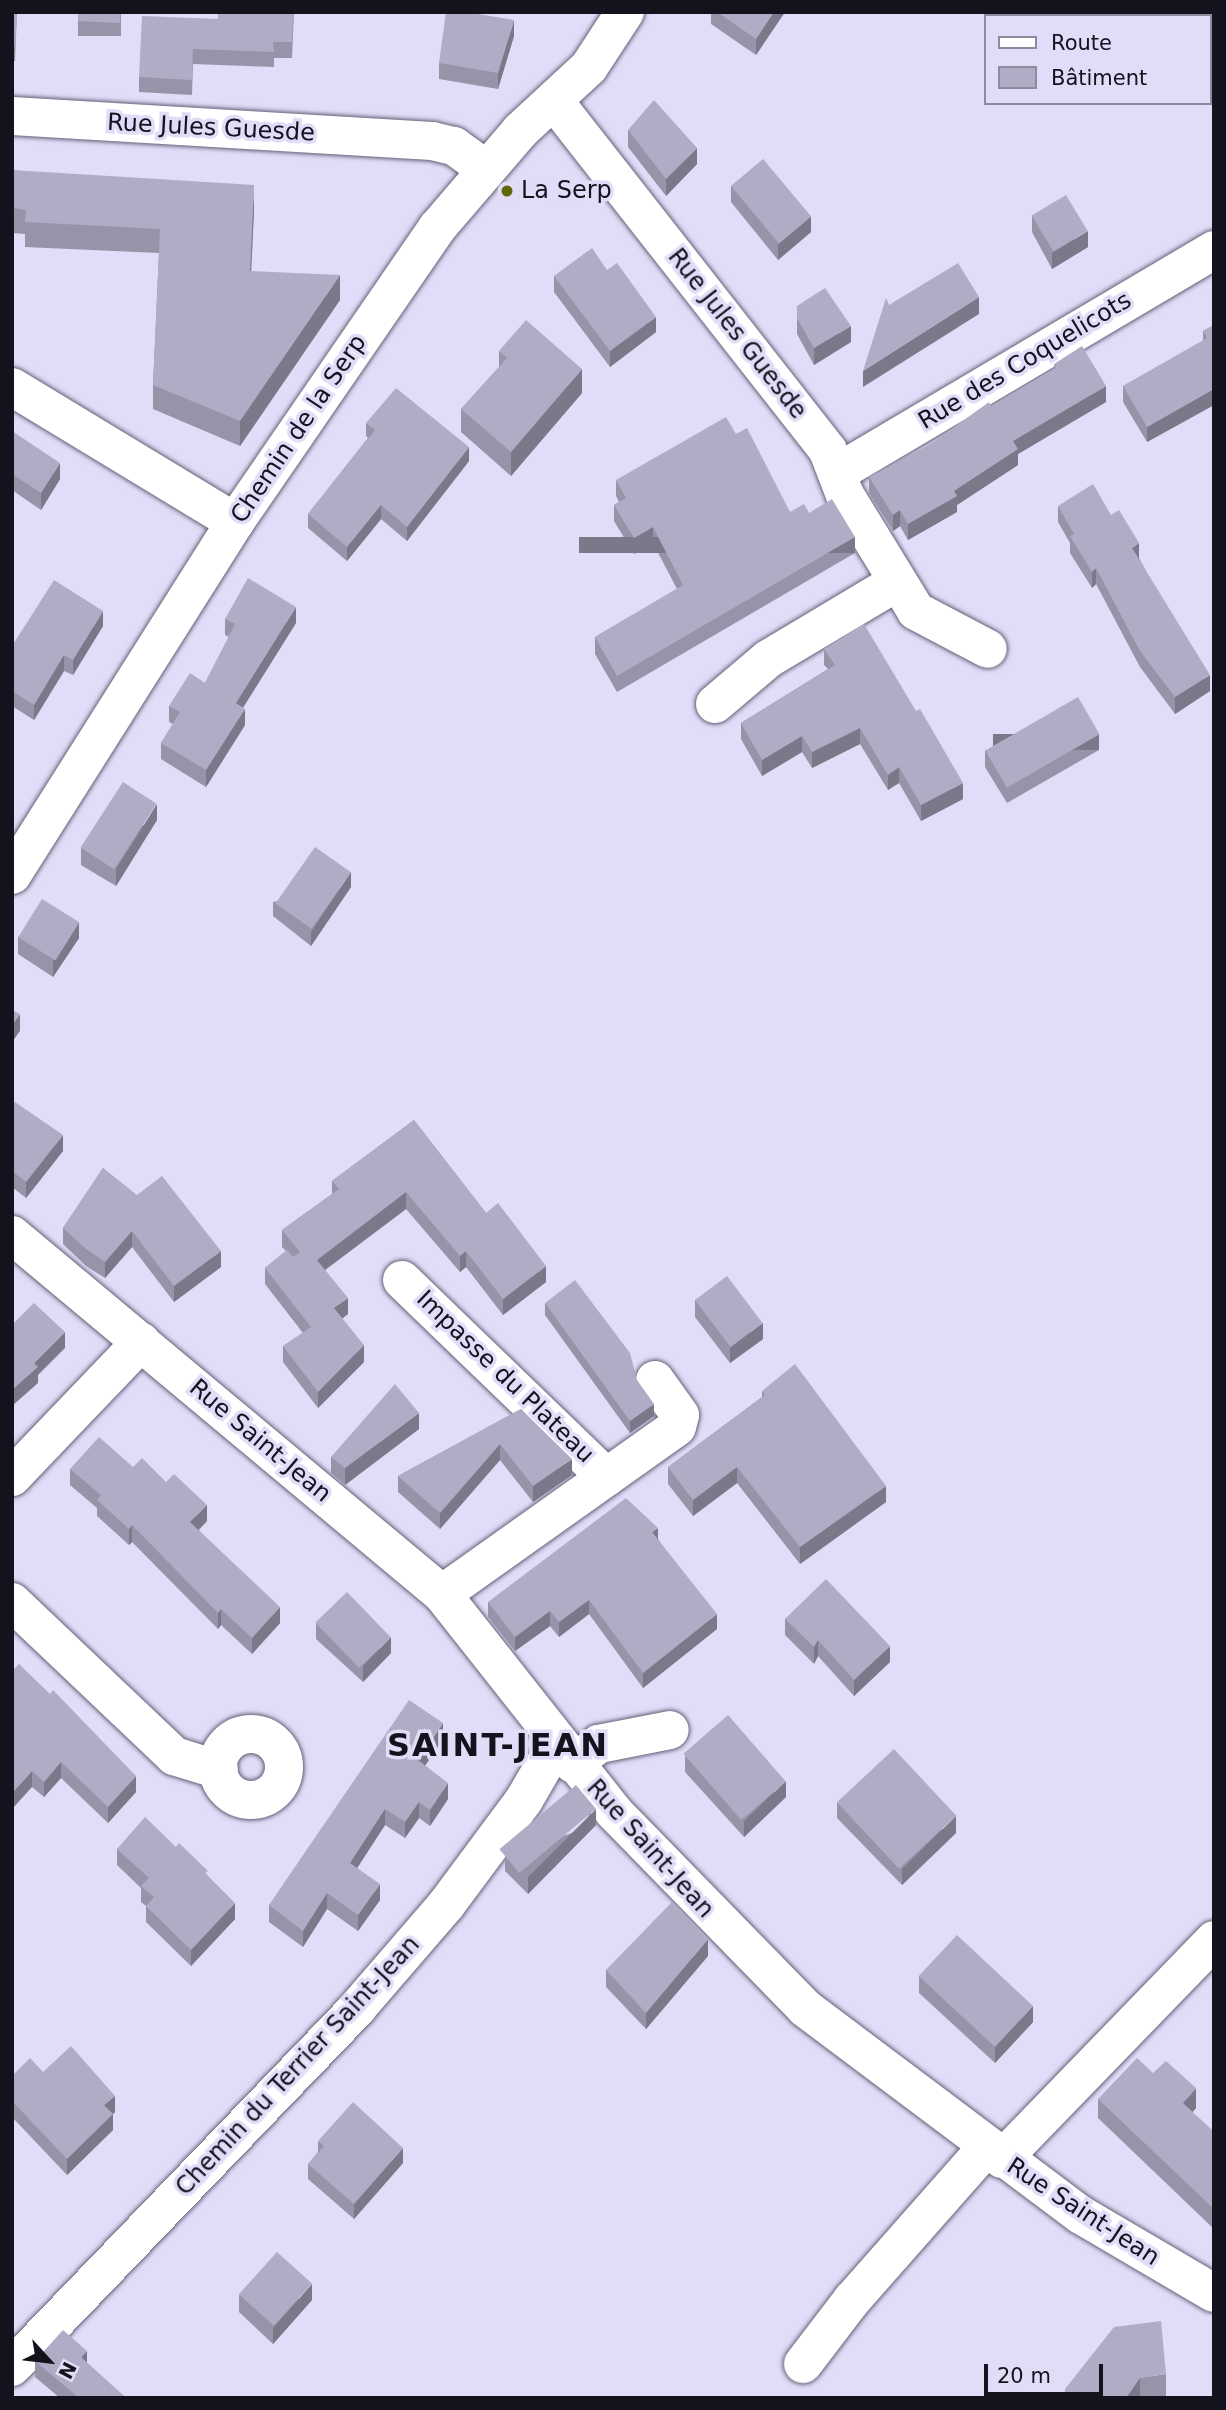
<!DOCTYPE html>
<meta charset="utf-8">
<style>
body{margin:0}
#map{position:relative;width:1226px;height:2410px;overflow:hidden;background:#e1dcf7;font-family:"DejaVu Sans",sans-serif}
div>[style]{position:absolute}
.roads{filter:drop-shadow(0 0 2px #666179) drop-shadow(0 0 2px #666179)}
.minor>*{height:38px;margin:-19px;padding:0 19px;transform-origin:19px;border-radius:19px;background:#fff}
.minor>.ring{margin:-19px;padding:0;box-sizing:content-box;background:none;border:38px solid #fff;border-radius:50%}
.wall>*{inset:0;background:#9893a9;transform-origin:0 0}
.shaded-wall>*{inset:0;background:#7c788a;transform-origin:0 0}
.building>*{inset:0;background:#b1abc5;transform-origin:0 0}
.dots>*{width:19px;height:19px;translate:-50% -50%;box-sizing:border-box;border:4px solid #e1dcf7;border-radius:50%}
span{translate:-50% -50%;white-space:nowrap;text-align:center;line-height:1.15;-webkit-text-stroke:7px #e1dcf7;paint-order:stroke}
.street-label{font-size:24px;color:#14121c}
.poi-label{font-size:24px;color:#14121c}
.left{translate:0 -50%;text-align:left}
.district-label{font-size:32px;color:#14121c;font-weight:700;letter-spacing:2px}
.frame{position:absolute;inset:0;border:14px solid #14121c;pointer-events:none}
.legend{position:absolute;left:984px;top:14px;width:228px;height:91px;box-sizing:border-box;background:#e1dcf7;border:2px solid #8f8b9f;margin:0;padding:9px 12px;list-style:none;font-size:21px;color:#14121c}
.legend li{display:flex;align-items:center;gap:14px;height:35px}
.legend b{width:35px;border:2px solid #8f8b9f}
.north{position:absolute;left:14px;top:2326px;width:70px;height:70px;-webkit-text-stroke:5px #e1dcf7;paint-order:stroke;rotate:117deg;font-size:19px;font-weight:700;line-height:28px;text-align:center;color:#14121c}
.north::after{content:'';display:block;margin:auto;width:24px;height:32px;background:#14121c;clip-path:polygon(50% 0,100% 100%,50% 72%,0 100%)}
.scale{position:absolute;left:984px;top:2364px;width:119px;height:32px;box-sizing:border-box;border:4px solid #14121c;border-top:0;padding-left:9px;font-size:21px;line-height:24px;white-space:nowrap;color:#14121c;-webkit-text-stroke:5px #e1dcf7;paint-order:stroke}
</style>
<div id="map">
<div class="roads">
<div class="minor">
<i style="left:554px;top:101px;width:444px;rotate:51.9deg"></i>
<i style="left:828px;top:451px;width:47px;rotate:68.9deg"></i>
<i style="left:845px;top:495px;width:136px;rotate:58.5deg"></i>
<i style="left:916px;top:611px;width:81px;rotate:27.8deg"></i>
<i style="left:12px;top:116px;width:421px;rotate:3.4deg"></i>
<i style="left:432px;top:141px;width:23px;rotate:13deg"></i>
<i style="left:454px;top:146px;width:39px;rotate:36deg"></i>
<i style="left:12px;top:387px;width:261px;rotate:31.2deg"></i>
<i style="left:837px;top:473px;width:438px;rotate:-30.6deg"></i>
<i style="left:715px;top:704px;width:70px;rotate:-40.3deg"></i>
<i style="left:768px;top:659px;width:150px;rotate:-30.8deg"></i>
<i style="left:12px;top:875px;width:418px;rotate:-57.7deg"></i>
<i style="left:235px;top:522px;width:357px;rotate:-55.5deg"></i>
<i style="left:437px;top:228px;width:128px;rotate:-49.4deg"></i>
<i style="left:520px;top:131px;width:94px;rotate:-42.8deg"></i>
<i style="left:589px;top:67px;width:66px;rotate:-56.8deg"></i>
<i style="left:12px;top:1235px;width:560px;rotate:39.86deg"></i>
<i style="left:442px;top:1594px;width:278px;rotate:51.7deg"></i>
<i style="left:614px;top:1812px;width:274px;rotate:45.7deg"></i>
<i style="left:805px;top:2008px;width:345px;rotate:36.9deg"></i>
<i style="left:1081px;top:2215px;width:154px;rotate:30.4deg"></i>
<i style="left:402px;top:1280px;width:284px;rotate:44deg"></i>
<i style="left:12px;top:1477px;width:187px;rotate:-46.3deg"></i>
<i style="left:442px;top:1594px;width:288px;rotate:-35.4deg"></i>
<i style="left:677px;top:1427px;width:12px;rotate:-76deg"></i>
<i style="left:680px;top:1415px;width:43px;rotate:-125.5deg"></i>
<i style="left:12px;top:1602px;width:224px;rotate:43.5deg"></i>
<i style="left:174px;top:1756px;width:47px;rotate:17.3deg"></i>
<i class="ring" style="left:218px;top:1734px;width:28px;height:28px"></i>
<i style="left:573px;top:1764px;width:33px;rotate:-38deg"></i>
<i style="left:599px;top:1744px;width:72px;rotate:-11.2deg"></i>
<i style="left:1002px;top:2159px;width:305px;rotate:-45.9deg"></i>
<i style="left:803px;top:2364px;width:81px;rotate:-52.6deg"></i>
<i style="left:852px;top:2300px;width:203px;rotate:-48.6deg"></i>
<i style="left:12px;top:2367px;width:499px;rotate:-46.1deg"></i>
<i style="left:358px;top:2007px;width:135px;rotate:-49.2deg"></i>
<i style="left:446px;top:1905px;width:131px;rotate:-53.4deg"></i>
<i style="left:524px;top:1800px;width:66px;rotate:-59.9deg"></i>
</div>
</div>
<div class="wall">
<i style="clip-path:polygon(12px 12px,17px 12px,15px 61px,12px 61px)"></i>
<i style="left:78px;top:12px;width:43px;height:24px"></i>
<i style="clip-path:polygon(294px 12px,292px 58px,274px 58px,274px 67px,193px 64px,192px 95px,139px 92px,139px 77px,218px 19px,239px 14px)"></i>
<i style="clip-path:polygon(711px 12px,785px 12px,756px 55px,711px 24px)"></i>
<i style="clip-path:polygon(1021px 12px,1036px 12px,1035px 16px)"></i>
<i style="clip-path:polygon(514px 36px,498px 89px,439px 79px,439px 63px)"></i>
<i style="clip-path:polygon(628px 130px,697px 164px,666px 196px,628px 147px)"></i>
<i style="clip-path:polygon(12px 170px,254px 209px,251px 271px,340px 300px,240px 446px,153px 409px,153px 385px,159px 253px,25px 247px,25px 234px,12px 233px)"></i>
<i style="clip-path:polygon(731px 186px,811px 232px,778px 260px,731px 202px)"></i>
<i style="clip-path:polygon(1032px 216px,1088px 247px,1052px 269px,1032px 232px)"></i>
<i style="clip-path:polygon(607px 270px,656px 332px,610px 367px,554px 292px,554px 276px)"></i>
<i style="clip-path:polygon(797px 306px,851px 342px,814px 365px,797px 334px)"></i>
<i style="clip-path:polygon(1214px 325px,1214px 405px,1147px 442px,1123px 402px,1123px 386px,1203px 341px,1203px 331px)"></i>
<i style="clip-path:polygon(499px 351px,582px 393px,511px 476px,461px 432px,461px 409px,499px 367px)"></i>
<i style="clip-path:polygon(1054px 364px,1106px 402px,1018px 454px,1018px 465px,957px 505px,957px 512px,908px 540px,900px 526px,893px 531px,869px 493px,869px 477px,928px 446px,1054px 370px)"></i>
<i style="clip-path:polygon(366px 423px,469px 461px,407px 541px,381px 519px,347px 561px,308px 528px,308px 514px,368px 438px,366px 436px)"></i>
<i style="clip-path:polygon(12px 431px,60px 479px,41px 510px,12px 490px)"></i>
<i style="clip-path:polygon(736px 434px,790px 512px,809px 513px,855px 553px,617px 692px,595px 654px,595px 637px,677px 589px,653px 543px,634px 554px,614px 521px,614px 505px,619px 502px,616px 496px,616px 480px)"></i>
<i style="clip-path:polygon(1058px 506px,1111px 515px,1139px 558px,1210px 691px,1175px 714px,1140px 667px,1096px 584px,1092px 588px,1070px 553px,1070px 543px,1058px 522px)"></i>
<i style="clip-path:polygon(225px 619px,296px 623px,243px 707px,245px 725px,206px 787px,161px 759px,161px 743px,173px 724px,169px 722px,169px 706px,205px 683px,229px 637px,225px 635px)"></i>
<i style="clip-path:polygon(103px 626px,73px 675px,64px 671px,34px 720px,12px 706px,12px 646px)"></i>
<i style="clip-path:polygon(824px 649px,963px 799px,921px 821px,899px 783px,888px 790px,860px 744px,812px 768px,802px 752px,762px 776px,741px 739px,741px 723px,828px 669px,824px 665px)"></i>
<i style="clip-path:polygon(985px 750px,1099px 750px,1007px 803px,985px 767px)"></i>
<i style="clip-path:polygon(157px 820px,116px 886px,81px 865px,81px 848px)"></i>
<i style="clip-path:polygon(351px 887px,311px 946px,273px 916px,273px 902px)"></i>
<i style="clip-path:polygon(18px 937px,79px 938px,53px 977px,18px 954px)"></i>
<i style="clip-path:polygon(12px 1100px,63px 1151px,26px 1198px,12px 1187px)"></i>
<i style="clip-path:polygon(414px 1120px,486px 1213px,546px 1282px,503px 1315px,466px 1267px,460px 1272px,406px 1209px,325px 1270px,348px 1314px,342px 1318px,364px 1362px,318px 1408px,283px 1362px,283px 1346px,303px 1333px,265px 1284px,265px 1268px,286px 1251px,282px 1247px,282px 1230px,332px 1194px,332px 1181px)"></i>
<i style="clip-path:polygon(103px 1168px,221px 1267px,174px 1302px,132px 1247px,105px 1278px,86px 1266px,63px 1244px,63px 1228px)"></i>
<i style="clip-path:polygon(695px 1300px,763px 1339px,730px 1363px,695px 1317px)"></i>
<i style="clip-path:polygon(545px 1303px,637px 1380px,654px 1416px,630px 1433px,545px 1315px)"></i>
<i style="clip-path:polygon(762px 1391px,886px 1502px,800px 1564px,737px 1483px,693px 1516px,668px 1484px,668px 1467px,762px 1397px)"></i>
<i style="clip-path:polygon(521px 1409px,572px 1475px,533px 1502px,500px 1460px,440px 1529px,398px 1492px,398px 1476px)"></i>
<i style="clip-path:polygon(419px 1429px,345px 1485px,331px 1473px,331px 1457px)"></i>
<i style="clip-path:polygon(133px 1467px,207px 1521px,199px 1530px,280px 1623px,252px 1654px,221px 1625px,218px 1629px,132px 1542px,129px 1545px,97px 1516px,97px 1508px,70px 1485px,70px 1469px)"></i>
<i style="clip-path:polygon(658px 1539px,717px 1629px,643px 1688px,589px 1614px,559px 1637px,550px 1626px,515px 1651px,488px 1617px,488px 1602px)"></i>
<i style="clip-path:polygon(785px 1619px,890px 1662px,854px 1696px,818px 1656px,814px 1664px,785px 1635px)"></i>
<i style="clip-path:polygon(316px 1623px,391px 1653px,363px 1682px,316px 1639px)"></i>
<i style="clip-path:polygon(12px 1671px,136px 1792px,108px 1823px,61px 1778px,44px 1797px,32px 1787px)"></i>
<i style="clip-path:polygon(443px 1739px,425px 1766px,448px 1799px,430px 1826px,419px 1818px,405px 1838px,385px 1825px,357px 1868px,380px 1900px,358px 1931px,327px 1909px,303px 1947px,269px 1922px,269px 1905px)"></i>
<i style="clip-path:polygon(685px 1756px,786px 1797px,744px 1837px,685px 1772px)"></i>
<i style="clip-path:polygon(837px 1802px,956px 1833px,902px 1885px,837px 1818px)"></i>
<i style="clip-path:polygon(596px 1825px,528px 1894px,505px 1871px,505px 1855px)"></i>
<i style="clip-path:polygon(176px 1847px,208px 1876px,235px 1919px,191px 1966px,146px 1922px,146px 1906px,141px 1902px,141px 1888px,117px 1865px,117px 1849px)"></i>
<i style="clip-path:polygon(708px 1956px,646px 2029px,606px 1987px,606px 1970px)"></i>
<i style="clip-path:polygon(919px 1976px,1033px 2022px,995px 2063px,919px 1993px)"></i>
<i style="clip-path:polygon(43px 2072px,115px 2112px,113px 2114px,113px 2130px,67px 2175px,12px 2117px,12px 2076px)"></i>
<i style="clip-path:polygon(1153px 2073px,1196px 2108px,1192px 2112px,1214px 2132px,1214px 2229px,1098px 2118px,1098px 2099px)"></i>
<i style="clip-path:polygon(318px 2141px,403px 2163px,354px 2219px,308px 2179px,308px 2164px,318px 2152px)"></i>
<i style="clip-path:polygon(239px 2295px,312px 2300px,273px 2344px,239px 2312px)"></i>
<i style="clip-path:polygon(35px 2361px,87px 2363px,126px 2398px,60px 2398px,35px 2377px)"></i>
<i style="clip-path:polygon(1166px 2374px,1166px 2397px,1065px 2398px,1065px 2389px)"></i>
</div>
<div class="shaded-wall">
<i style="clip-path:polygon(774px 12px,785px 12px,756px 55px,756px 39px)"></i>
<i style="clip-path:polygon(514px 20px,514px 36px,498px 89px,498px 73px)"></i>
<i style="clip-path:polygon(697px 148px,697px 164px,666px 196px,666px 179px)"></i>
<i style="clip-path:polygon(254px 185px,254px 209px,250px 296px,250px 271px)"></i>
<i style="clip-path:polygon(811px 216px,811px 232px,778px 260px,778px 244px)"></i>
<i style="clip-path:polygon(1088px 231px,1088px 247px,1052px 269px,1052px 253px)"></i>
<i style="clip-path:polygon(340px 275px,340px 300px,240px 446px,240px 421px)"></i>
<i style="clip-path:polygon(979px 297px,979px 314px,863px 387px,863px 371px)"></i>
<i style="clip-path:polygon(656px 317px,656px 332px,610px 367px,610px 351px)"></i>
<i style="clip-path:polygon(851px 326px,851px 342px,814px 365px,814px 348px)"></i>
<i style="clip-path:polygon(582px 369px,582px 393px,511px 476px,511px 452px)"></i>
<i style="clip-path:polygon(1106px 386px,1106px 402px,1018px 454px,1018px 465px,957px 505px,957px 512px,908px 540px,908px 524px,954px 491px,1013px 441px)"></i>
<i style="clip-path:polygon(1214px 389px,1214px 405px,1147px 442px,1147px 427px)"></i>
<i style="clip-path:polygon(469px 447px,469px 461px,407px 541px,407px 527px)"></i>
<i style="clip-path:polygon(60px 463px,60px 479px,41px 510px,41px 493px)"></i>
<i style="clip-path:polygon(381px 505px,381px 519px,347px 561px,347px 547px)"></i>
<i style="clip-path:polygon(900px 510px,900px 526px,893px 531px,893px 515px)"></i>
<i style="clip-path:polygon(653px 527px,653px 543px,634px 554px,634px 538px)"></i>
<i style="left:855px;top:537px;width:16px;height:276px;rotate:90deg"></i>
<i style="clip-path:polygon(1139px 543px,1139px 560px,1132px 548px)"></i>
<i style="clip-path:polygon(1096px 568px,1096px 584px,1092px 588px,1092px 572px)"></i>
<i style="clip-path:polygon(296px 607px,296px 623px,236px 719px,236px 703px)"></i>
<i style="clip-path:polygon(103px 611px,103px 626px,73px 675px,73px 660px)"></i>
<i style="clip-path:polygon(64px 655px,64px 671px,34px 720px,34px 705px)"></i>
<i style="clip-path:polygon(1210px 675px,1210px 691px,1175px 714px,1175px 697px)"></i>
<i style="clip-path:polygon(245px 709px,245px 725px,206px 787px,206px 770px)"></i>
<i style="clip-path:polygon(860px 728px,860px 744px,812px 768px,812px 752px)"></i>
<i style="left:1099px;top:734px;width:16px;height:106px;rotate:90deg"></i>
<i style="clip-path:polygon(802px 736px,802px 752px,762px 776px,762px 760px)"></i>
<i style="clip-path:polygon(899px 767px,899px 783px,888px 790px,888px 775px)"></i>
<i style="clip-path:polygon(963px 783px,963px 799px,921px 821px,921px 805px)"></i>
<i style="clip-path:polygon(157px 804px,157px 820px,116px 886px,116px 869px)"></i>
<i style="clip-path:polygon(351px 872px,351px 887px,311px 946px,311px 932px)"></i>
<i style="clip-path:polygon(79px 922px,79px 938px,53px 977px,53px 961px)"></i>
<i style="clip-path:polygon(20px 1014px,20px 1031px,12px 1042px,12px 1025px)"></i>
<i style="clip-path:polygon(63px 1135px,63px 1151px,26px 1198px,26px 1182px)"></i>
<i style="clip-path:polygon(406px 1192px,406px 1209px,317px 1276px,317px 1260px)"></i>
<i style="clip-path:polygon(132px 1231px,132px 1247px,105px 1278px,105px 1262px)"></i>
<i style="clip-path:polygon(221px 1251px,221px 1267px,174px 1302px,174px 1286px)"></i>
<i style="clip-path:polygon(466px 1251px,466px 1267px,460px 1272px,460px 1256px)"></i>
<i style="clip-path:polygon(546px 1266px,546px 1282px,503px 1315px,503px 1299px)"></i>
<i style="clip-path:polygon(348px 1298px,348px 1314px,334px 1325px,334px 1308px)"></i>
<i style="clip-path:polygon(763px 1323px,763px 1339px,730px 1363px,730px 1347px)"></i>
<i style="clip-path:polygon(65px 1332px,65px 1348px,38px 1375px,38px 1383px,12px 1406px,12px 1390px,34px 1363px)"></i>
<i style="clip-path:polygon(364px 1345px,364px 1362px,318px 1408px,318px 1392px)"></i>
<i style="clip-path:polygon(654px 1404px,654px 1416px,630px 1433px,630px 1421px)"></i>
<i style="clip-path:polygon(419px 1413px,419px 1429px,345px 1485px,345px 1468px)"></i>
<i style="clip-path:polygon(500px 1444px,500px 1460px,440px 1529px,440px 1513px)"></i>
<i style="clip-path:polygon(572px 1459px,572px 1475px,533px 1502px,533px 1486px)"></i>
<i style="clip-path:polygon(737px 1467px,737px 1483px,693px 1516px,693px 1500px)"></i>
<i style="clip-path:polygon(886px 1486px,886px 1502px,800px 1564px,800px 1547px)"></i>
<i style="clip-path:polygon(207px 1505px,207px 1521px,190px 1538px,190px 1522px)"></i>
<i style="clip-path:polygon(132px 1525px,132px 1542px,129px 1545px,129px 1529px)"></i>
<i style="clip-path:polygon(658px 1528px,658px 1543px,652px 1532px)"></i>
<i style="clip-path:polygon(589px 1600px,589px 1614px,559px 1637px,559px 1622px)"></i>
<i style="clip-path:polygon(280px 1607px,280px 1623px,252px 1654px,252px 1638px)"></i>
<i style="clip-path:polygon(221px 1609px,221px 1625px,218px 1629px,218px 1613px)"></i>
<i style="clip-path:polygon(550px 1611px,550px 1626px,515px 1651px,515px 1637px)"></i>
<i style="clip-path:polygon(717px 1614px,717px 1629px,643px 1688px,643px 1673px)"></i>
<i style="clip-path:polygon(391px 1637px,391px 1653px,363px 1682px,363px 1666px)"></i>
<i style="clip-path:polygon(818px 1640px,818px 1656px,814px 1664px,814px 1647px)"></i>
<i style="clip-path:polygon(890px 1646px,890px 1662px,854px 1696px,854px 1680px)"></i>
<i style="clip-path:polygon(443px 1723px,443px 1739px,418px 1776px,418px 1760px)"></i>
<i style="clip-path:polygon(61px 1762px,61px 1778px,44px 1797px,44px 1782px)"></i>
<i style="clip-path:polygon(32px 1771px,32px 1787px,12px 1809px,12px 1793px)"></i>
<i style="clip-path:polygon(136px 1776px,136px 1792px,108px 1823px,108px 1807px)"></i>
<i style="clip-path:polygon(786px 1781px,786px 1797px,744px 1837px,744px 1821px)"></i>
<i style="clip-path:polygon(448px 1783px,448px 1799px,430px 1826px,430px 1810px)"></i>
<i style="clip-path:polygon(419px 1802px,419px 1818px,405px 1838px,405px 1822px)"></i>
<i style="clip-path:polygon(385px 1809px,385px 1825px,350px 1879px,350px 1863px)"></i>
<i style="clip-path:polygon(596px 1809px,596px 1825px,528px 1894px,528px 1877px)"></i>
<i style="clip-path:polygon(956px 1816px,956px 1833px,902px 1885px,902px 1869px)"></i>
<i style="clip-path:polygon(380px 1884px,380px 1900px,358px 1931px,358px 1915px)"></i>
<i style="clip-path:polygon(327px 1893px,327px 1909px,303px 1947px,303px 1931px)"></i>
<i style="clip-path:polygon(235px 1903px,235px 1919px,191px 1966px,191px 1950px)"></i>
<i style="clip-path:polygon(708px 1939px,708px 1956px,646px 2029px,646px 2013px)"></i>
<i style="clip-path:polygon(1033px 2006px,1033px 2022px,995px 2063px,995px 2047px)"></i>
<i style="clip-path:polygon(1196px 2088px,1196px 2108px,1183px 2123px,1183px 2103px)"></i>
<i style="clip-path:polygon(115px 2096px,115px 2112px,113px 2114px,113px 2130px,67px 2175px,67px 2159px,104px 2105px)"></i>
<i style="clip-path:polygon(403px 2148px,403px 2163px,354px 2219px,354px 2204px)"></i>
<i style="clip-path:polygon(312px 2284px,312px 2300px,273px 2344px,273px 2328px)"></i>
<i style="clip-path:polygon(87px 2351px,87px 2367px,81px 2357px)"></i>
<i style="clip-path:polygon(1140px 2378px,1140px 2398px,1126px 2398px)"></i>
</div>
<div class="building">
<i style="clip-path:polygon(12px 12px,17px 12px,15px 46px,12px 46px)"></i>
<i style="clip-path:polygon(78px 12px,120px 12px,120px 23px,78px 21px)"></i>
<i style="clip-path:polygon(239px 12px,293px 12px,292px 42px,273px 42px,274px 52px,193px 49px,192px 80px,139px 77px,142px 16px,218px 19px,218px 13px,239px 14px)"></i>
<i style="clip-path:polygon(446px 12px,466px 12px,514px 20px,498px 73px,439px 63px)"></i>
<i style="clip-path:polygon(717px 12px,774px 12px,756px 39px)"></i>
<i style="clip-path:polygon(654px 100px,697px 148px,666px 179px,628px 130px)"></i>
<i style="left:763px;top:159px;width:75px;height:42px;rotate:50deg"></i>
<i style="clip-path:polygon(12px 170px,254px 185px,250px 271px,340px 275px,240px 421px,153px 385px,160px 229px,25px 222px,26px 210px,12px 208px)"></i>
<i style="left:1066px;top:195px;width:42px;height:40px;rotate:59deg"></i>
<i style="clip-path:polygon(592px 248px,607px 270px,617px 263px,656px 317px,610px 351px,554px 276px)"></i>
<i style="clip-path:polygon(958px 263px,979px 297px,863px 371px,886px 298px,889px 305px)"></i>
<i style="clip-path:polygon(825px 288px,851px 326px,814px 348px,797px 318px,797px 306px)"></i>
<i style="clip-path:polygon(526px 320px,582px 369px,511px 452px,461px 409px,507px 358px,499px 351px)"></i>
<i style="clip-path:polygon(1214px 325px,1214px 389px,1147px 427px,1123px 386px,1207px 338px,1203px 331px)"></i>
<i style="clip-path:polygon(1082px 346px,1106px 386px,1013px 441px,1018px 449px,954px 491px,957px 496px,908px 524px,900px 510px,893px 515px,869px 477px,928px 446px,989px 402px,991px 407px,1056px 368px,1054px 364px)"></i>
<i style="clip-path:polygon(396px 388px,469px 447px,407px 527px,381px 505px,347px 547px,308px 514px,375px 430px,366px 423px)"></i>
<i style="clip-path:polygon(726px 417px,736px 434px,747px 428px,790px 512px,804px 504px,809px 513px,832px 499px,855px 537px,617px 676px,595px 637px,683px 585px,653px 527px,634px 538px,614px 505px,626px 498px,616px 480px)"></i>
<i style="clip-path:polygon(12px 431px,60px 463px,41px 493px,12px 474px)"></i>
<i style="clip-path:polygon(1093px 484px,1111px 515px,1119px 510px,1139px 543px,1132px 548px,1210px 675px,1175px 697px,1140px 651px,1096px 568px,1092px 572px,1070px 536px,1074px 534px,1058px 506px)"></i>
<i style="clip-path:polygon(248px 578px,296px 607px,236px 703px,245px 709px,206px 770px,161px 743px,180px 712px,169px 706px,190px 673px,205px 683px,235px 624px,225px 619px)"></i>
<i style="clip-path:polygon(54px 580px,103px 611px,73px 660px,64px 655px,34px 705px,12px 691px,12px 646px)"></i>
<i style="clip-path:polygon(864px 624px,916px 711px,920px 709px,963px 783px,921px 805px,899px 767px,888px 775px,860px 728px,812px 752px,802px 736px,762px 760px,741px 723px,835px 665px,824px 649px)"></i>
<i style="left:1078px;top:697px;width:43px;height:107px;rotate:60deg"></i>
<i style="left:123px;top:782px;width:40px;height:78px;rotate:33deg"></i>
<i style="left:315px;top:847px;width:44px;height:69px;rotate:35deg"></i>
<i style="left:42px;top:899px;width:44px;height:45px;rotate:32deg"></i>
<i style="clip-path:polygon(12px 1010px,20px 1014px,12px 1025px)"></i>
<i style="clip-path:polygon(12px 1100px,63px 1135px,26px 1182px,12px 1171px,12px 1146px,14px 1144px,12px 1143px)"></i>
<i style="clip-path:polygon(414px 1120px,486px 1213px,498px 1203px,546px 1266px,503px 1299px,466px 1251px,460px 1256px,406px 1192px,317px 1260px,348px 1298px,334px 1308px,364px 1345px,318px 1392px,283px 1346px,311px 1327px,265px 1268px,287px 1250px,293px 1257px,300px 1252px,282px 1230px,339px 1189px,332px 1181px)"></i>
<i style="clip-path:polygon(103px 1168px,137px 1195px,162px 1176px,221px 1251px,174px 1286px,132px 1231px,105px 1262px,86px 1249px,63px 1228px)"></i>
<i style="left:727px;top:1276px;width:59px;height:40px;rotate:53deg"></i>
<i style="clip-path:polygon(575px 1280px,630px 1353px,637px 1380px,654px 1404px,630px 1421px,545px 1303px)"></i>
<i style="clip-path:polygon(34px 1303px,65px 1332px,34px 1363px,38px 1367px,12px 1390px,12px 1325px)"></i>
<i style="clip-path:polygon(795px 1364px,886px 1486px,800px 1547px,737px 1467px,693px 1500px,668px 1467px,765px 1395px,762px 1391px)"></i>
<i style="clip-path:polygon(395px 1384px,419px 1413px,345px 1468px,331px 1457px)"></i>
<i style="clip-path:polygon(521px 1409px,572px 1459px,533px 1486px,500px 1444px,440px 1513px,398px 1476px)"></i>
<i style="clip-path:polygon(99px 1437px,133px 1467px,142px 1458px,166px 1482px,174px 1474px,207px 1505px,190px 1522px,280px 1607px,252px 1638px,221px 1609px,218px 1613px,132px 1525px,129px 1529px,97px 1500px,101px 1495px,70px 1469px)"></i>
<i style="clip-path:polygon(626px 1498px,658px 1528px,652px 1532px,717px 1614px,643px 1673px,589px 1600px,559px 1622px,550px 1611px,515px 1637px,488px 1602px)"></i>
<i style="clip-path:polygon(826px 1579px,890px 1646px,854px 1680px,818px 1640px,814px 1647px,785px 1619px)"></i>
<i style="left:347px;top:1592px;width:63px;height:44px;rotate:46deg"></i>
<i style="clip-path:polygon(19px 1664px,50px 1694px,53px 1690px,136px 1776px,108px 1807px,61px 1762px,44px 1782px,32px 1771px,12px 1793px,12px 1671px)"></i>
<i style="clip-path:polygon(409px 1700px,443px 1723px,418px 1760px,448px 1783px,430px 1810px,419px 1802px,405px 1822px,385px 1809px,350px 1863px,380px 1884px,358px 1915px,327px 1893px,303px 1931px,269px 1905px)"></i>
<i style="left:728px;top:1715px;width:88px;height:59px;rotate:49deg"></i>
<i style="left:894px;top:1749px;width:91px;height:78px;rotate:47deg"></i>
<i style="left:576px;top:1785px;width:31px;height:100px;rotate:50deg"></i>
<i style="clip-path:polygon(145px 1817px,176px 1847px,179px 1843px,208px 1871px,205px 1873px,235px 1903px,191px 1950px,146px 1906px,154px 1897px,141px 1886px,149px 1878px,117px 1849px)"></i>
<i style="clip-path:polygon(672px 1902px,708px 1939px,646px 2013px,606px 1970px)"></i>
<i style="left:957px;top:1935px;width:104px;height:56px;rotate:43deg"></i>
<i style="clip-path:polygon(71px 2046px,115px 2096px,104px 2105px,113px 2114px,67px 2159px,12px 2101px,12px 2076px,30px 2058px,43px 2072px)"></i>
<i style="clip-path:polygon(1137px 2058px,1153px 2073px,1166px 2061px,1196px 2088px,1183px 2103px,1214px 2132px,1214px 2209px,1098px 2099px)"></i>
<i style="clip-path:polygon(353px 2102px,403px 2148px,354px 2204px,308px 2164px,324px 2146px,318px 2141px)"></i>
<i style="left:277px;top:2252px;width:47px;height:57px;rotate:42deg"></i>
<i style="clip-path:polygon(1161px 2321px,1166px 2374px,1140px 2378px,1126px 2398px,1066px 2398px,1065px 2389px,1114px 2327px)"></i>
<i style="clip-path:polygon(63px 2330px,87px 2351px,81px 2357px,126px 2398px,79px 2398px,35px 2361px)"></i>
</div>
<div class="dots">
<i style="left:507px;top:191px;background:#5f6708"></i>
</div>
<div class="street-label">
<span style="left:211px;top:128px;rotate:3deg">Rue Jules Guesde</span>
<span style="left:737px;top:334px;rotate:52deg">Rue Jules Guesde</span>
<span style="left:1025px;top:361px;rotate:-31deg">Rue des Coquelicots</span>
<span style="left:299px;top:429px;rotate:-56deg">Chemin de la Serp</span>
<span style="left:505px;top:1377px;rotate:44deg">Impasse du Plateau</span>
<span style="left:260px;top:1441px;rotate:40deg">Rue Saint-Jean</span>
<span style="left:650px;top:1849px;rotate:48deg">Rue Saint-Jean</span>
<span style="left:298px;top:2066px;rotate:-47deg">Chemin du Terrier Saint-Jean</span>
<span style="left:1083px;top:2212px;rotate:33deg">Rue Saint-Jean</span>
</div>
<div class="poi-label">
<span class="left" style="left:521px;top:191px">La Serp</span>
</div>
<div class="district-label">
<span style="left:498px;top:1745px">SAINT-JEAN</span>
</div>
<div class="frame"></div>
<ul class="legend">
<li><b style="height:9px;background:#fff"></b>Route</li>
<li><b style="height:19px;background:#b1abc5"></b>Bâtiment</li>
</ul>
<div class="north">N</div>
<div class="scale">20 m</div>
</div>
